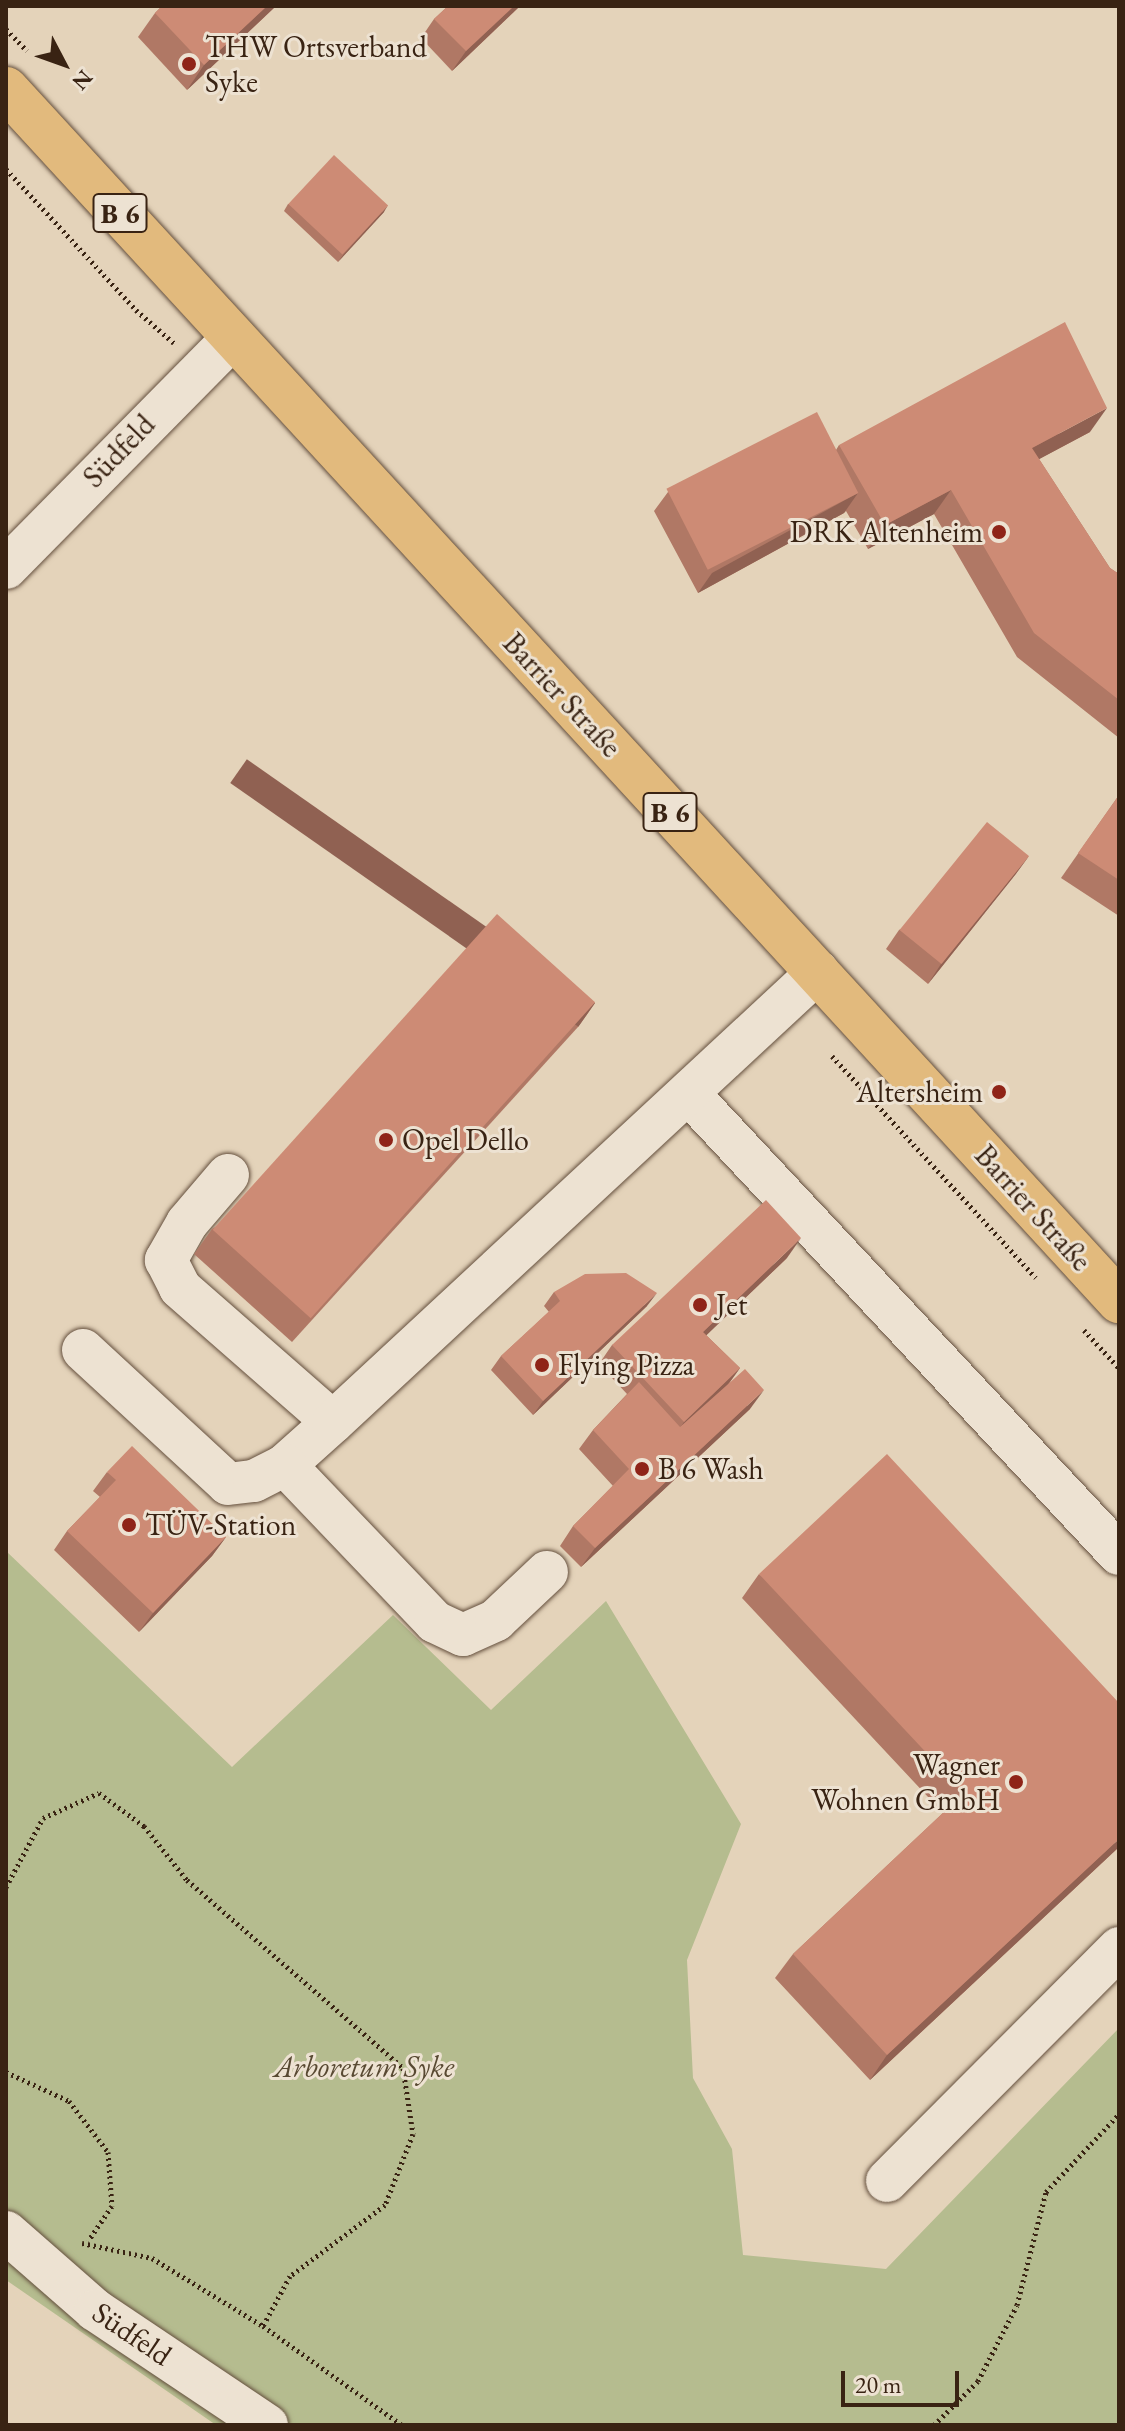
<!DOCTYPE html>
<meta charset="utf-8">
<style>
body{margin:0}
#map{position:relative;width:1125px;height:2431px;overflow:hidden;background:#e4d3ba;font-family:"EB Garamond",serif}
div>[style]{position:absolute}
.green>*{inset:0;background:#b5bc8f}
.path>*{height:5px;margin-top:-2.5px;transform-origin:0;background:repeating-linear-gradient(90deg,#392313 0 2px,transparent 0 6px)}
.roads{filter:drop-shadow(0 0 2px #644f3d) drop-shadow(0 0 2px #644f3d)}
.minor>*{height:42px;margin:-21px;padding:0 21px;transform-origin:21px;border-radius:21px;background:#ede2d2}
.major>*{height:44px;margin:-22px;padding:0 22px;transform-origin:22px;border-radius:22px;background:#e2ba7d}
.wall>*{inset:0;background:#b07865}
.shaded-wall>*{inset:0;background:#906152;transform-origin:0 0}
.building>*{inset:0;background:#cd8b75;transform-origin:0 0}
.dots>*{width:22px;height:22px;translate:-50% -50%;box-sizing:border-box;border:4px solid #ede2d2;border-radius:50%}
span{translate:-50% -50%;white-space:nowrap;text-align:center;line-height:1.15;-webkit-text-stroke:6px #ede2d2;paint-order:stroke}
.shield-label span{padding:2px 6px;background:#ede2d2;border:2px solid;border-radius:6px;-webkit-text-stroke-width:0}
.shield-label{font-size:28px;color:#392313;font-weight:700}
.poi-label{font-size:30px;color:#392313}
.left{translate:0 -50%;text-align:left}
.right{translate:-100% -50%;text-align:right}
.street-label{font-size:30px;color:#392313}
.park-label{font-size:30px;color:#584932;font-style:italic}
.frame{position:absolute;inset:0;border:8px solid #392313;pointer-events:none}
.north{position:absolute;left:24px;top:24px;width:80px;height:80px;-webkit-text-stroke:6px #ede2d2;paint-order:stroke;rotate:131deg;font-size:22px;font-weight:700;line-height:32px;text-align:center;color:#392313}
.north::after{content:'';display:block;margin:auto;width:28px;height:36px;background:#392313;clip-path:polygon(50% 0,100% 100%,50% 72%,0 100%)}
.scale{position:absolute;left:841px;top:2371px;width:118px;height:36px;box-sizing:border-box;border:4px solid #392313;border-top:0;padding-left:10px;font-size:24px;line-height:28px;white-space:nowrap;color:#392313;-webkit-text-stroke:6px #ede2d2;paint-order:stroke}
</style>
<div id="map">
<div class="green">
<i style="clip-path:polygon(6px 1551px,232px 1767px,393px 1615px,491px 1710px,606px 1601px,741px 1824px,687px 1960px,693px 2078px,732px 2149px,743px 2255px,886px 2269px,1119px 2028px,1119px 2425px,216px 2425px,6px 2280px)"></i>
</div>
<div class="path">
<i style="left:6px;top:29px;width:30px;rotate:46deg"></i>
<i style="left:6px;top:169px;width:192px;rotate:47.3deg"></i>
<i style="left:136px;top:310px;width:50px;rotate:41deg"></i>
<i style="left:832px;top:1056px;width:301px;rotate:47.4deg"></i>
<i style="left:1084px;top:1330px;width:52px;rotate:47.4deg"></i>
<i style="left:6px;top:1887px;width:78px;rotate:-61.8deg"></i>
<i style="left:43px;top:1818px;width:61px;rotate:-24.1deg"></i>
<i style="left:99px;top:1793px;width:56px;rotate:36.3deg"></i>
<i style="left:144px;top:1826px;width:69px;rotate:51.5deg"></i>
<i style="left:187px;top:1880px;width:286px;rotate:41deg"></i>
<i style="left:403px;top:2068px;width:67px;rotate:81.4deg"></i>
<i style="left:413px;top:2134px;width:76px;rotate:111.5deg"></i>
<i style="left:385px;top:2205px;width:119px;rotate:143.2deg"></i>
<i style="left:290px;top:2276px;width:57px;rotate:118.4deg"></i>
<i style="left:6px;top:2072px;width:69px;rotate:24.7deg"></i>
<i style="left:69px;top:2101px;width:64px;rotate:52.6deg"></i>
<i style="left:108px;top:2152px;width:54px;rotate:85.8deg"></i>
<i style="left:112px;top:2206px;width:42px;rotate:124.4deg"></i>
<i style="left:82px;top:2243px;width:72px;rotate:12.1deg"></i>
<i style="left:152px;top:2258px;width:130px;rotate:31.5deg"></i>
<i style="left:263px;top:2326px;width:171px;rotate:35.5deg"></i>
<i style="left:934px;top:2425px;width:62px;rotate:-45deg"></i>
<i style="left:978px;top:2381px;width:85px;rotate:-62.8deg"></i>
<i style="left:1017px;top:2305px;width:117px;rotate:-75.6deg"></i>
<i style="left:1046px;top:2192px;width:107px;rotate:-46.9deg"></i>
</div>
<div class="roads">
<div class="minor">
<i style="left:6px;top:568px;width:325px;rotate:-45.4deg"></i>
<i style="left:688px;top:1093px;width:631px;rotate:46.93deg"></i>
<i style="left:228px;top:1175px;width:63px;rotate:130.5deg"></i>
<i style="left:187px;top:1223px;width:43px;rotate:119.6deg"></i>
<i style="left:166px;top:1260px;width:31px;rotate:63deg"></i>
<i style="left:180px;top:1288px;width:203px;rotate:41.2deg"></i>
<i style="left:83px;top:1350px;width:197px;rotate:42.7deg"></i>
<i style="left:228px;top:1484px;width:26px;rotate:-7deg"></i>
<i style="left:254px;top:1481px;width:35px;rotate:-27deg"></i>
<i style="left:285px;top:1465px;width:64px;rotate:-41.9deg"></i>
<i style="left:333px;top:1422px;width:662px;rotate:-42.86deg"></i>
<i style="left:285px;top:1465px;width:217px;rotate:46.3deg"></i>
<i style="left:435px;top:1622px;width:31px;rotate:25deg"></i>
<i style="left:463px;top:1635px;width:36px;rotate:-24deg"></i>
<i style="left:496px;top:1620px;width:70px;rotate:-43.3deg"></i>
<i style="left:887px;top:2181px;width:329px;rotate:-45.1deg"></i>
<i style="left:6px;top:2232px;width:118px;rotate:41.2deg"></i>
<i style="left:95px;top:2310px;width:207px;rotate:33.8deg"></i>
</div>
<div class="major">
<i style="left:6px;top:89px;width:1646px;rotate:47.44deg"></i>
</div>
</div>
<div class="wall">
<i style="clip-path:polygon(162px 6px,276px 6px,187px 90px,138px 37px,155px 13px)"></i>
<i style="clip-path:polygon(448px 6px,520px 6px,452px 71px,421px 38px,434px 19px)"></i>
<i style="clip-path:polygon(288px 204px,384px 212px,338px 262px,284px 211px)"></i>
<i style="clip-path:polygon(1090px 432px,1039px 459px,1110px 568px,1119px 574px,1119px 738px,1017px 657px,934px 514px,868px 549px,846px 511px,844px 513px,698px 593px,654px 511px,668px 492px,836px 450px,839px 445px)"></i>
<i style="clip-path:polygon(1119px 795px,1119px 916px,1061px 878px)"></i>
<i style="clip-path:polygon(1029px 856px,1015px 875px,928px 984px,886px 949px,899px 930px)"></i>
<i style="clip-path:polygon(595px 1003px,578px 1027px,292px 1342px,194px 1254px,212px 1229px)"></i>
<i style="clip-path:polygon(787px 1258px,706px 1335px,740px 1368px,728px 1385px,750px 1409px,581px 1567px,560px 1546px,573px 1526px,613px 1486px,579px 1449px,593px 1430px,627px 1394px,599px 1364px,612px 1345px)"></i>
<i style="clip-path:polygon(554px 1292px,647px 1306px,533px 1415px,491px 1370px,501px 1356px,549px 1312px,544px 1306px)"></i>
<i style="clip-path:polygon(107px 1472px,226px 1537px,212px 1556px,139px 1632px,54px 1550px,67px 1531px,100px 1497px,93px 1491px)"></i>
<i style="clip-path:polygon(759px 1574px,1119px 1847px,870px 2080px,775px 1978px,793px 1954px,943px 1813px,742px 1598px)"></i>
</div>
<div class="shaded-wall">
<i style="clip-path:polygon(267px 6px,276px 6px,187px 90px,204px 65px)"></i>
<i style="clip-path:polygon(514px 6px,520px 6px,452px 71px,466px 51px)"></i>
<i style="clip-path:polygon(388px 205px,384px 212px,338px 262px,343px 255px)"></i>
<i style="clip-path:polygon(1107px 408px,1090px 432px,1015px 472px,1032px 448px)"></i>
<i style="clip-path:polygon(951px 490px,934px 514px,868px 549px,885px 525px)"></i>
<i style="clip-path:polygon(858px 493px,844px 513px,698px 593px,712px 573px)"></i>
<i style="clip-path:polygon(1029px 856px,1015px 875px,928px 984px,941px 964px)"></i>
<i style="left:595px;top:1003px;width:29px;height:425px;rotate:125deg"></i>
<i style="clip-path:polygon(801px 1238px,787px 1258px,689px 1352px,703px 1332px)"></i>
<i style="clip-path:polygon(657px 1293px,647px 1306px,533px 1415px,543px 1401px)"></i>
<i style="clip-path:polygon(740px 1368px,726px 1387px,671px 1441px,684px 1422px)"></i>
<i style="clip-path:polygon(764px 1390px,750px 1409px,581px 1567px,595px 1548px)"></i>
<i style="clip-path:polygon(226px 1537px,212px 1556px,139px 1632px,153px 1613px)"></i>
<i style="clip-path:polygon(1119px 1839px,1119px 1847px,870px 2080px,887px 2055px)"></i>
</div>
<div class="building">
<i style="clip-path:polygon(162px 6px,267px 6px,204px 65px,155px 13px)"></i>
<i style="clip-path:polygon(448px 6px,514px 6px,466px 51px,434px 19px)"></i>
<i style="left:334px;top:155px;width:74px;height:67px;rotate:43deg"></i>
<i style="clip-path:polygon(1065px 322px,1107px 408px,1032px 448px,1110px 568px,1119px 574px,1119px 700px,1034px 633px,951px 490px,885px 525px,839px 445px)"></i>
<i style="left:817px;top:412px;width:91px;height:169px;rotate:63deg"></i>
<i style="clip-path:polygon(1119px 795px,1119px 880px,1078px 853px)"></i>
<i style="left:987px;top:822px;width:54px;height:139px;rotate:39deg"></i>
<i style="left:497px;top:914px;width:132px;height:425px;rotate:42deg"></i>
<i style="clip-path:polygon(766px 1200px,801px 1238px,703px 1332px,740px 1368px,684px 1422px,612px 1345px)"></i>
<i style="clip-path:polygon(626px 1273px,657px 1293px,543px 1401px,501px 1356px,560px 1301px,554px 1292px,585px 1274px)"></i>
<i style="clip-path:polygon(745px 1369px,764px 1390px,595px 1548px,573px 1526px,629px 1469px,593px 1430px,639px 1382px,680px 1427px)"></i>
<i style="clip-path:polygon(132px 1446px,226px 1537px,153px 1613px,67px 1531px,116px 1480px,107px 1472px)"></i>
<i style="clip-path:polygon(887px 1454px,1119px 1703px,1119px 1839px,887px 2055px,793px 1954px,964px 1793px,759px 1574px)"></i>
</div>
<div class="dots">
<i style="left:189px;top:64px;background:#8f2418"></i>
<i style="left:999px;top:532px;background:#8f2418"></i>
<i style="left:999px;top:1092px;background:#8f2418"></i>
<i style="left:386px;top:1140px;background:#8f2418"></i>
<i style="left:700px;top:1305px;background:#8f2418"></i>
<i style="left:542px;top:1365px;background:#8f2418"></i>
<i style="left:642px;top:1469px;background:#8f2418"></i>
<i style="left:129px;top:1525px;background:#8f2418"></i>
<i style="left:1016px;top:1782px;background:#8f2418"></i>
</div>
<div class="shield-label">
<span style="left:120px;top:213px">B 6</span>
<span style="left:670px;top:812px">B 6</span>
</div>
<div class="poi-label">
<span class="left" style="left:205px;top:64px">THW Ortsverband<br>Syke</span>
<span class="right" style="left:983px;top:532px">DRK Altenheim</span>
<span class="right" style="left:983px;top:1092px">Altersheim</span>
<span class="left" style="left:402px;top:1140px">Opel Dello</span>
<span class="left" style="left:716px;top:1305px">Jet</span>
<span class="left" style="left:558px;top:1365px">Flying Pizza</span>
<span class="left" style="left:658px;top:1469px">B 6 Wash</span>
<span class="left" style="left:145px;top:1525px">TÜV-Station</span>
<span class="right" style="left:1000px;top:1782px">Wagner<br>Wohnen GmbH</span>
</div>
<div class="street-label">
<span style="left:119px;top:451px;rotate:-46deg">Südfeld</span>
<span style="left:562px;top:695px;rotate:47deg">Barrier Straße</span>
<span style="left:1033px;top:1208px;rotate:48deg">Barrier Straße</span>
<span style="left:132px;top:2334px;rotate:34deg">Südfeld</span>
</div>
<div class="park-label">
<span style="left:364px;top:2067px">Arboretum Syke</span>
</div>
<div class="frame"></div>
<div class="north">N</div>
<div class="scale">20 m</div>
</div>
